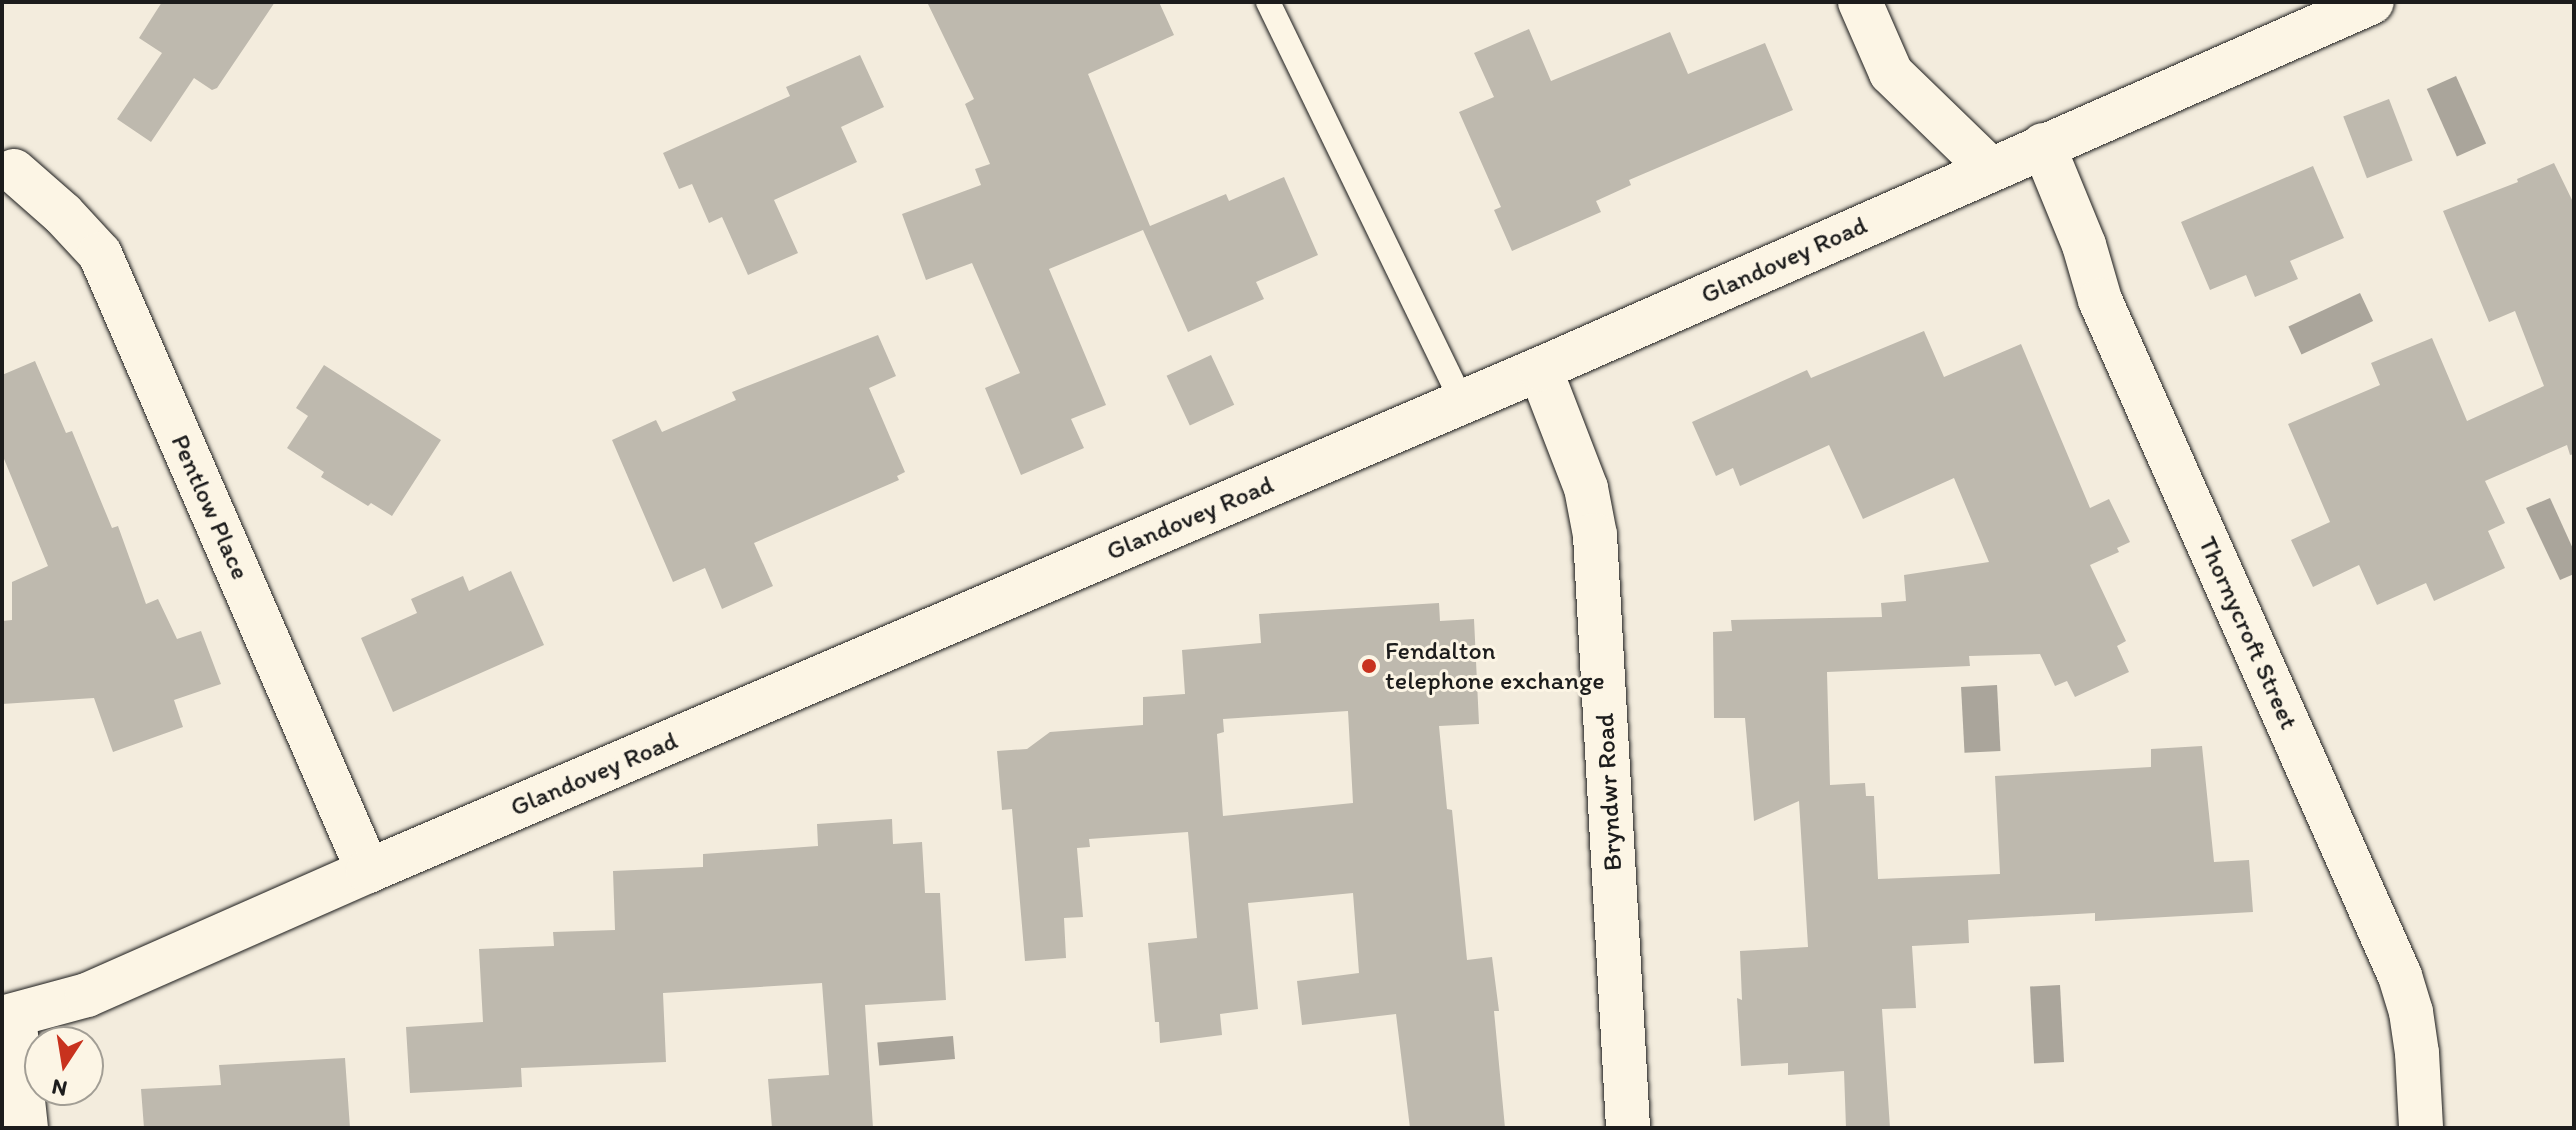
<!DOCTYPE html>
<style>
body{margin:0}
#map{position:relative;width:2576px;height:1130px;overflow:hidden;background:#f3ecdd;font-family:Itim,sans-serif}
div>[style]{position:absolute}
.water>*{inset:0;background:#aaa59b;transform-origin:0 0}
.building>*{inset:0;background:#beb9ae;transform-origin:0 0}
.roads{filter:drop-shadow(0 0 2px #1c1c1c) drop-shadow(0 0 2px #1c1c1c)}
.service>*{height:24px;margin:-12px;padding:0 12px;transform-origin:12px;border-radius:12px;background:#fcf5e5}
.minor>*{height:44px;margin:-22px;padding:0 22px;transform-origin:22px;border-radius:22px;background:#fcf5e5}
.tertiary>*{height:44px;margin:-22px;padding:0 22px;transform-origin:22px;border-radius:22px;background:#fcf5e5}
.dots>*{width:22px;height:22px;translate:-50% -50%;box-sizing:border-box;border:4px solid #fcf5e5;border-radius:50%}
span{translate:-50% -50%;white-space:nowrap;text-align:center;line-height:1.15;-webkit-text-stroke:6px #fcf5e5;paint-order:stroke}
.street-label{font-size:26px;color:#1c1c1c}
.poi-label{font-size:26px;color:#1c1c1c}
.left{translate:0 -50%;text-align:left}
.frame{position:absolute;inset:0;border:4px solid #1c1c1c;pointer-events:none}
.north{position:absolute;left:24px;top:1026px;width:80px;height:80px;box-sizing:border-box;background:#fcf5e5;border:2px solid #a29e95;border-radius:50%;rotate:192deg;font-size:22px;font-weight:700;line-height:32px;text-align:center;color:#1c1c1c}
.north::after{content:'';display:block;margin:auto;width:28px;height:36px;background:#c8321e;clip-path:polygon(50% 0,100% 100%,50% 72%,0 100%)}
</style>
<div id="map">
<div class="water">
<i style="left:2456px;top:76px;width:74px;height:32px;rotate:66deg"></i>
<i style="left:2360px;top:293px;width:31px;height:79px;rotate:65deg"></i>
<i style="clip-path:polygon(2550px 498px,2574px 551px,2574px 574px,2560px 580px,2526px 508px)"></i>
<i style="left:1997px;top:685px;width:66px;height:36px;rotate:87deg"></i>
<i style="left:2060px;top:985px;width:77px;height:30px;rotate:87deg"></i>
<i style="left:953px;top:1036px;width:23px;height:76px;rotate:85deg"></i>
</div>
<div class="building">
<i style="clip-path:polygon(162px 2px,275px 2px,217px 88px,212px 90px,194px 78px,151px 142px,117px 119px,162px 53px,139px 38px)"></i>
<i style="clip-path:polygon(927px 2px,1159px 2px,1174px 35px,1088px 74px,1150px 226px,1226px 194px,1229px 201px,1284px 177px,1318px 255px,1256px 282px,1264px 299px,1188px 332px,1143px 230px,1049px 269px,1106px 405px,1071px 419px,1084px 448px,1021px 475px,985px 388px,1020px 373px,972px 263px,926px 280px,902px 214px,981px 185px,975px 169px,990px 164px,965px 104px,974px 99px)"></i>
<i style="clip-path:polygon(1529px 29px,1551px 81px,1670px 32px,1688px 74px,1765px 43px,1793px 110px,1629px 180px,1631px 185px,1596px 201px,1601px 212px,1512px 251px,1494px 210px,1501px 207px,1459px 112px,1494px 97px,1474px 53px)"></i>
<i style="clip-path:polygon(860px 55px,884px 107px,841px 127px,857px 162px,774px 200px,798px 253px,748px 275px,722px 217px,709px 223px,692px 184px,679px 189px,663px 153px,790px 96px,786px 87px)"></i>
<i style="left:2389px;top:99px;width:66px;height:49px;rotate:69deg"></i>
<i style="clip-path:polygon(2554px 163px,2574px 204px,2574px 454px,2570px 455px,2567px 445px,2485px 481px,2505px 523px,2488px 531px,2505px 568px,2434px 601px,2426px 583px,2377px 605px,2359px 565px,2313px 587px,2291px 540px,2330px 522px,2288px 424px,2380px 385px,2371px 363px,2432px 338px,2467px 421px,2544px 386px,2515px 311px,2489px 322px,2443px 211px,2518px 182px,2517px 179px)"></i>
<i style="clip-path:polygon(2313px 166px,2344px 238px,2290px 261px,2298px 279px,2255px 297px,2246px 275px,2210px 290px,2181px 222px)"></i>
<i style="clip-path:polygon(1924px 331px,1944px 377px,2021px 344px,2090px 508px,2109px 499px,2130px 542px,2117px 548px,2119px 552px,2090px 565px,2126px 641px,2117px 646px,2129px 672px,2075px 697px,2067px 681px,2055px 686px,2040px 654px,1969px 656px,1970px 666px,1827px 672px,1830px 785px,1865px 783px,1866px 796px,1874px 796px,1878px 879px,2000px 874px,1995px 776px,2151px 767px,2151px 749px,2202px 746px,2214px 862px,2249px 860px,2253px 912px,2095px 921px,2095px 913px,1968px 920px,1969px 943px,1912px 946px,1916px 1008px,1882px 1009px,1890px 1128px,1846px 1128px,1844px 1071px,1788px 1075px,1788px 1063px,1741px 1066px,1737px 998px,1742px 1000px,1740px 951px,1808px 947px,1799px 801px,1754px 821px,1745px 718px,1714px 718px,1713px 632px,1732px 631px,1731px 620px,1882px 617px,1881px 603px,1906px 601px,1904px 575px,1989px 562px,1954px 478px,1863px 519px,1829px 445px,1740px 486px,1733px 468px,1716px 476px,1692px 422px,1807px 370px,1811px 378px)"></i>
<i style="clip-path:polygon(878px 335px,896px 376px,869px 388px,905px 472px,897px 476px,899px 480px,754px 543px,773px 586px,722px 609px,705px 568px,673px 582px,612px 440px,656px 420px,662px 432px,736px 400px,732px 392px)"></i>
<i style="left:1211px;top:355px;width:55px;height:49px;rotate:65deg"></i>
<i style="clip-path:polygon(35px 361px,66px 433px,72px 431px,112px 528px,118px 526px,146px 604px,158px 599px,177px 639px,201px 631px,221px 684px,174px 700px,183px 727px,113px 752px,94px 698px,2px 704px,2px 621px,12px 620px,12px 582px,48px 566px,2px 454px,2px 375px)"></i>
<i style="clip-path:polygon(324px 365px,441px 440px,392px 516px,371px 503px,368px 506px,321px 477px,324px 472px,287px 448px,308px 416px,296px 408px)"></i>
<i style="clip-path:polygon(511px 571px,544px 645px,393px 712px,361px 638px,417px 613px,411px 599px,463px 576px,469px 591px)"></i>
<i style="clip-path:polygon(evenodd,1439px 603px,1440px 621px,1474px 619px,1479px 724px,1439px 726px,1447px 809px,1452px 810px,1467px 960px,1492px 957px,1499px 1011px,1494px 1011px,1505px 1128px,1410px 1128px,1396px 1014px,1302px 1025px,1297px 981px,1359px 973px,1353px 893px,1248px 903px,1258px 1009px,1220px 1014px,1222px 1035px,1160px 1043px,1159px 1022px,1155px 1022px,1148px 943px,1197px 938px,1188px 832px,1089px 839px,1090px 847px,1077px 848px,1083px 917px,1064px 918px,1066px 958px,1025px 961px,1012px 809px,1002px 810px,997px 751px,1027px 749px,1050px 732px,1143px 725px,1143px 697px,1185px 694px,1182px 650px,1261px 643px,1259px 614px,1439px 603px,1348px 711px,1353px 803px,1223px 816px,1217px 734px,1224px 732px,1223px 719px,1348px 711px)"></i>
<i style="clip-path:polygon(892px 819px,893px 844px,922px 842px,925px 893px,940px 893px,946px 1000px,865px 1005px,873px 1128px,772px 1128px,768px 1079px,829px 1075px,822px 983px,663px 993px,666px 1062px,521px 1068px,522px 1087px,410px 1093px,406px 1027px,483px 1022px,479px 949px,554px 946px,553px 932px,615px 930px,613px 871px,703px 867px,703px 854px,818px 846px,817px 824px)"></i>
<i style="clip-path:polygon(345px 1058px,350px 1128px,144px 1128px,141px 1089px,221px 1085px,219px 1065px)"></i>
</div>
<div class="roads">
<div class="service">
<i style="left:1268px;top:2px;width:445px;rotate:64.1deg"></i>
</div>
<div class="minor">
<i style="left:1860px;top:2px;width:77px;rotate:66.4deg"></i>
<i style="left:1891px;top:73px;width:138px;rotate:44.1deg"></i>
<i style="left:2043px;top:145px;width:108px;rotate:67.7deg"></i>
<i style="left:2084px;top:245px;width:57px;rotate:73.8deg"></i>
<i style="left:2100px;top:300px;width:740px;rotate:66.07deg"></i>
<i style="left:2400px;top:976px;width:38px;rotate:73deg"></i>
<i style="left:2411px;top:1012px;width:41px;rotate:81.7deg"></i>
<i style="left:2417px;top:1053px;width:75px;rotate:86.9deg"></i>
<i style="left:14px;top:171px;width:65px;rotate:41.3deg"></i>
<i style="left:63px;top:214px;width:54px;rotate:47.2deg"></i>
<i style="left:100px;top:254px;width:673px;rotate:66.52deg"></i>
<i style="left:1540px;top:369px;width:128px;rotate:68.9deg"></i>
<i style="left:1586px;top:488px;width:48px;rotate:79.2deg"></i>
<i style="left:1595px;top:535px;width:594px;rotate:86.81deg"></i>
<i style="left:14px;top:1016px;width:113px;rotate:83.9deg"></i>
</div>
<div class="tertiary">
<i style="left:2px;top:1018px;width:88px;rotate:-15.1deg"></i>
<i style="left:87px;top:995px;width:307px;rotate:-23.8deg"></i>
<i style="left:368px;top:871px;width:1275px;rotate:-23.19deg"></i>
<i style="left:1540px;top:369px;width:909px;rotate:-23.8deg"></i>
</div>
</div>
<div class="dots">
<i style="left:1369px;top:666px;background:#c8321e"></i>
</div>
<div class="street-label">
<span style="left:1784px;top:260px;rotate:-24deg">Glandovey Road</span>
<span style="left:210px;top:507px;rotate:66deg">Pentlow Place</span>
<span style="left:1190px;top:518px;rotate:-23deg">Glandovey Road</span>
<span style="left:2248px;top:633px;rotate:66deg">Thornycroft Street</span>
<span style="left:594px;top:774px;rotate:-23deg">Glandovey Road</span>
<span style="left:1609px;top:792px;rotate:-93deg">Bryndwr Road</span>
</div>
<div class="poi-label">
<span class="left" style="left:1385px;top:666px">Fendalton<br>telephone exchange</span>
</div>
<div class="frame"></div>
<div class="north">N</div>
</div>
